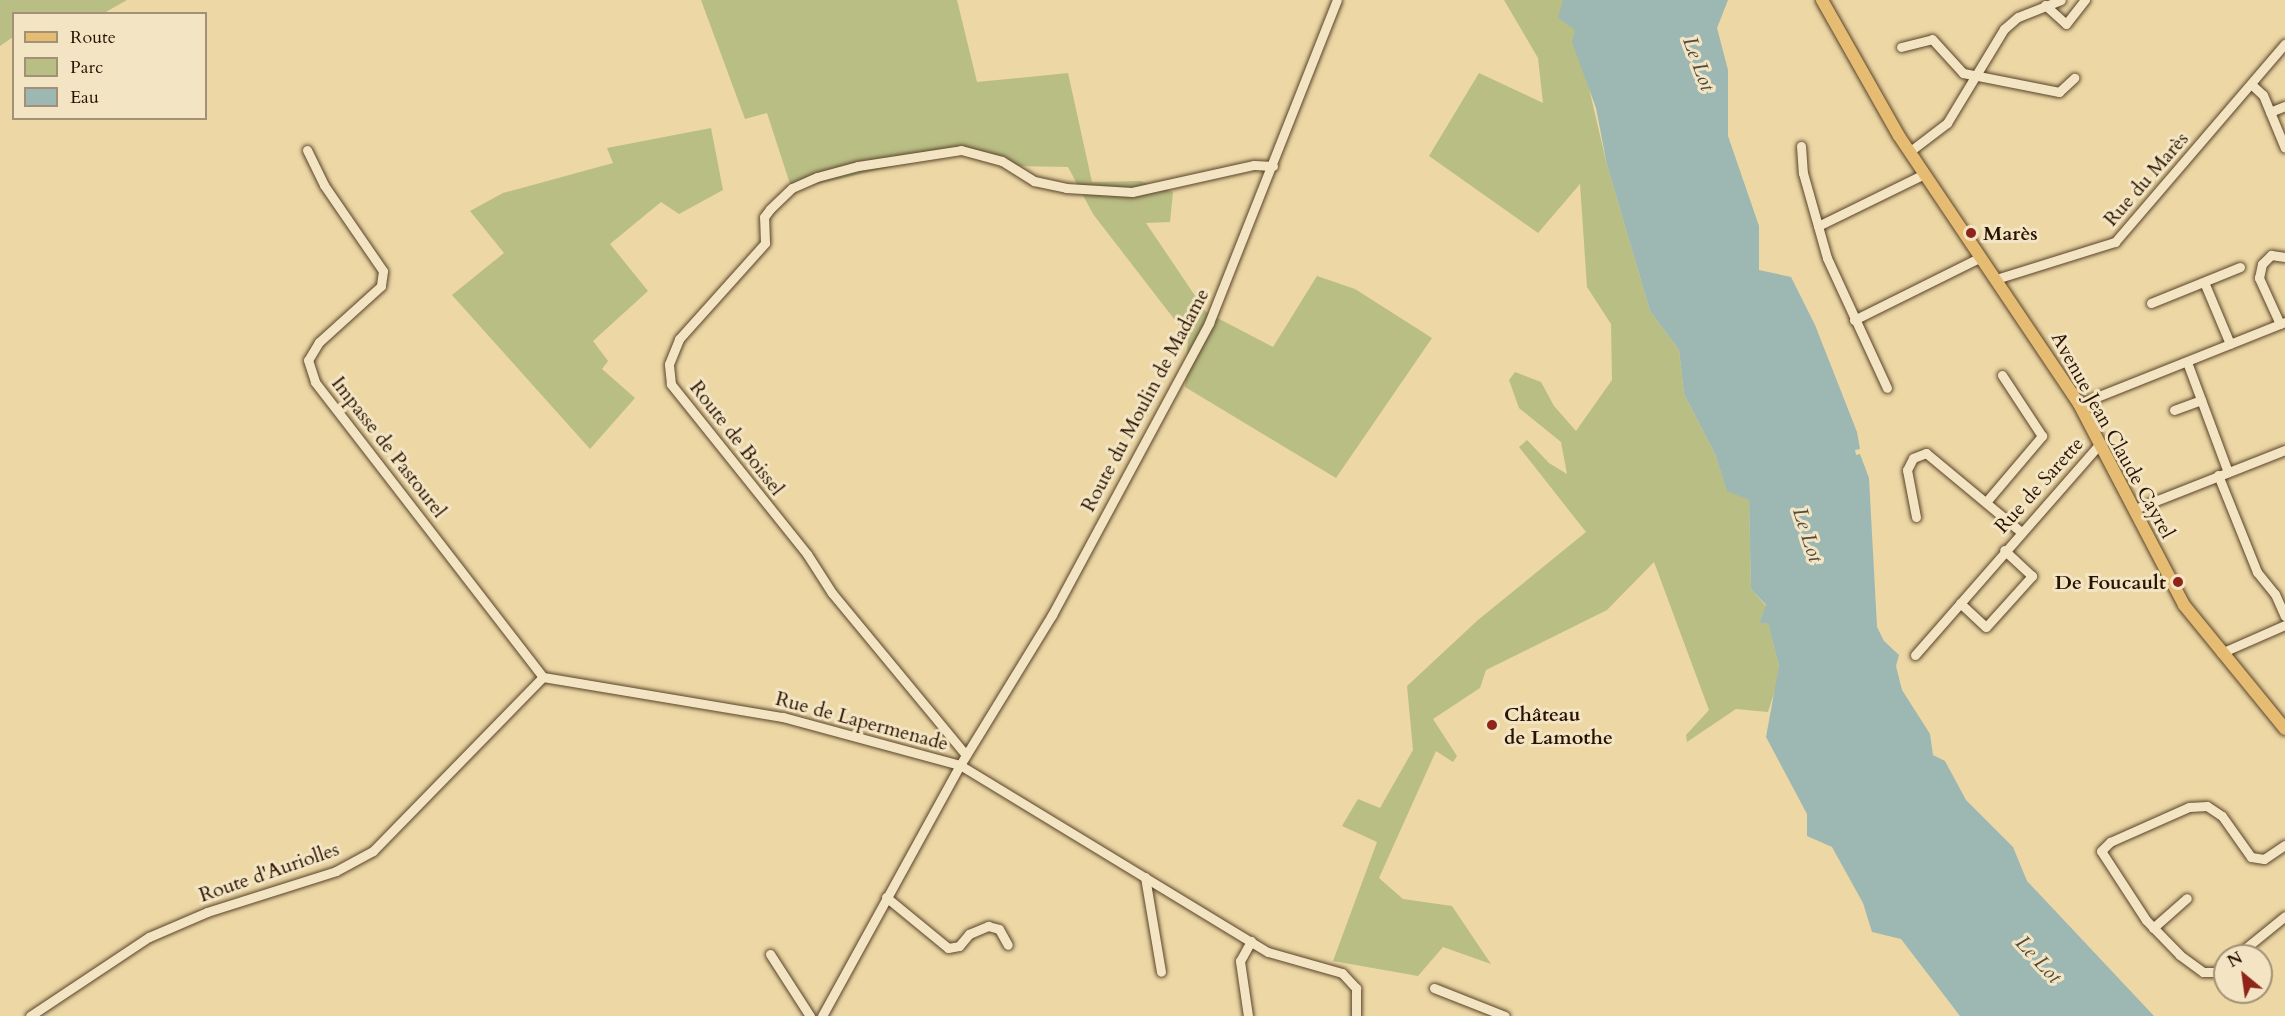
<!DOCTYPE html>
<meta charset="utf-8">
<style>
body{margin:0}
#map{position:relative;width:2285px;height:1016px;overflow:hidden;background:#ecd7a5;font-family:Cardo,serif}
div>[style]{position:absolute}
.green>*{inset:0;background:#b9be85}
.water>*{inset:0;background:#9db7b2}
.roads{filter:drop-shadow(0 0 2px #5a4329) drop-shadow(0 0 2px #5a4329)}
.minor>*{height:9px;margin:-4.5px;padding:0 4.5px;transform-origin:4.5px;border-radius:4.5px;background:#f3e5c4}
.major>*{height:12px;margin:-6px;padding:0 6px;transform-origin:6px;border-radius:6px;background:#e6bc72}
.dots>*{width:16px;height:16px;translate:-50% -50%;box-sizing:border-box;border:3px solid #f3e5c4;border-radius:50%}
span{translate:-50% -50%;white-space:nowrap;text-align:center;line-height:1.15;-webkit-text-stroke:6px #f3e5c4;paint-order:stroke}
.street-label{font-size:20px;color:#291200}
.poi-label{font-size:20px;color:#291200;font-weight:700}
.left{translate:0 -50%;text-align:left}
.right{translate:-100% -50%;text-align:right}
.water-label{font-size:21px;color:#524c3e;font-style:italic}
.legend{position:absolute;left:12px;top:12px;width:195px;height:108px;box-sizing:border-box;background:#f3e5c4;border:2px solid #a29176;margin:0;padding:8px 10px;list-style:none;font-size:18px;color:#291200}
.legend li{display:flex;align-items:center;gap:12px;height:30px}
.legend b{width:30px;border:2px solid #a29176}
.north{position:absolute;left:2213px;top:944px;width:60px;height:60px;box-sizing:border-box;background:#f3e5c4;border:2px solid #a29176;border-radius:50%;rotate:331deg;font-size:16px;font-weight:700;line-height:24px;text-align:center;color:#291200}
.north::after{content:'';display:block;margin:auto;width:21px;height:27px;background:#8f2418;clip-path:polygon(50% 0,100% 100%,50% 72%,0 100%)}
</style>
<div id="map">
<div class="green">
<i style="clip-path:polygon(0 0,127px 0,104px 13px,14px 14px,13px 37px,0 46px)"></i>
<i style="clip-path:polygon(701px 0,957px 0,977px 82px,1068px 73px,1092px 182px,1140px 181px,1173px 192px,1170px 222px,1146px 223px,1206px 312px,1273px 347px,1317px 276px,1355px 289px,1432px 338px,1336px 478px,1185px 387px,1188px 337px,1093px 214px,1068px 167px,1011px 166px,967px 149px,792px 190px,767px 113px,745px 119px)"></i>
<i style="clip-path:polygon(1504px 0,1563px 0,1575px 29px,1607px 165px,1650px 311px,1679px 350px,1684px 394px,1715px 454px,1727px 490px,1749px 500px,1751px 589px,1766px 606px,1759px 623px,1768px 622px,1779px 666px,1778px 681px,1768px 712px,1736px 709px,1687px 742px,1686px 735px,1709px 710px,1654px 562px,1607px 610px,1486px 670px,1480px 688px,1433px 719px,1457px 756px,1453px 762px,1436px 751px,1379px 878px,1403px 899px,1452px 906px,1491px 964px,1443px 947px,1418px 976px,1333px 961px,1377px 842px,1342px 826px,1358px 799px,1380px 808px,1413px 750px,1407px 686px,1478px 620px,1586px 532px,1519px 447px,1527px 440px,1549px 463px,1567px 474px,1561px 442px,1519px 408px,1509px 380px,1515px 372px,1541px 382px,1554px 406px,1576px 431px,1612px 380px,1611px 324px,1587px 287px,1580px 184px,1538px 233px,1429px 156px,1479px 73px,1543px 103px,1538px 58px)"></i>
<i style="clip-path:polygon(711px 128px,723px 190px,679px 214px,661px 202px,610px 244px,648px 291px,593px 341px,608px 361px,602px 369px,635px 398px,590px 449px,452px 295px,504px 253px,470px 211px,503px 193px,613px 163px,607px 148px)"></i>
</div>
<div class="water">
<i style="clip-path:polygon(1563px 0,1728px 0,1717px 28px,1728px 70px,1728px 136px,1759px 226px,1759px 270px,1791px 277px,1815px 325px,1857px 432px,1860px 449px,1855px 450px,1856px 455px,1860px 454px,1869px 478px,1877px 627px,1884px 641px,1899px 655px,1896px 666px,1902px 690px,1930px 734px,1933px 755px,1945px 761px,1966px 800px,2013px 847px,2027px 881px,2154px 1016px,1960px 1016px,1901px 939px,1872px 932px,1863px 903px,1832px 847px,1807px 836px,1807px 814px,1766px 737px,1779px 666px,1768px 623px,1759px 623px,1766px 605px,1751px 589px,1749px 500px,1727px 491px,1715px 454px,1684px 394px,1679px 350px,1650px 311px,1607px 165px,1596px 108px,1572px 42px,1575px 30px,1558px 18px)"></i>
</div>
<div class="roads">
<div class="minor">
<i style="left:2045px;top:5px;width:28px;rotate:42deg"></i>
<i style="left:2066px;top:24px;width:31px;rotate:-52deg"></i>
<i style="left:1901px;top:47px;width:32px;rotate:-14deg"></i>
<i style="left:1932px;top:39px;width:46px;rotate:47.6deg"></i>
<i style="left:1963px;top:73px;width:98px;rotate:11.2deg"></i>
<i style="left:2059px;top:92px;width:21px;rotate:-43deg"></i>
<i style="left:2251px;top:84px;width:16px;rotate:43deg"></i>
<i style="left:2263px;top:95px;width:57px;rotate:67.5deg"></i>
<i style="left:2270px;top:112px;width:16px;rotate:-22deg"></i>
<i style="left:1801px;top:146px;width:27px;rotate:86deg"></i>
<i style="left:1803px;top:173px;width:88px;rotate:74.2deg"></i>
<i style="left:1827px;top:258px;width:143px;rotate:65.2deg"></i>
<i style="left:307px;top:150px;width:39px;rotate:64deg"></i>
<i style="left:324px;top:185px;width:104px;rotate:55.5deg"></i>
<i style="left:383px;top:271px;width:15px;rotate:98deg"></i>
<i style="left:381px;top:286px;width:84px;rotate:137.9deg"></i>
<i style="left:319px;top:342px;width:21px;rotate:121deg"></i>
<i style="left:308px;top:360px;width:23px;rotate:72deg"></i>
<i style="left:315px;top:382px;width:373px;rotate:52.3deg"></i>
<i style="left:1909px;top:152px;width:48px;rotate:-37.3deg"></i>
<i style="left:1947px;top:123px;width:110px;rotate:-58.8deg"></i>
<i style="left:2004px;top:29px;width:18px;rotate:-41deg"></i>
<i style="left:2018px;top:17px;width:46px;rotate:-21.6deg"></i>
<i style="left:1818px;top:226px;width:118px;rotate:-26.1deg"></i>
<i style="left:1996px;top:279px;width:125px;rotate:-17.3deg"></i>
<i style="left:2115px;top:242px;width:261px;rotate:-49.4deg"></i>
<i style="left:2204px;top:282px;width:67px;rotate:67.2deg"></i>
<i style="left:2151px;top:303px;width:96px;rotate:-22deg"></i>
<i style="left:1854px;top:320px;width:142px;rotate:-26.4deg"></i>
<i style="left:2280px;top:324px;width:51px;rotate:-114.5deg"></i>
<i style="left:2259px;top:278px;width:14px;rotate:-78deg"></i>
<i style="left:2262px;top:264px;width:13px;rotate:-45deg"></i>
<i style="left:2271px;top:255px;width:14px;rotate:8deg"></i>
<i style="left:2187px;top:362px;width:117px;rotate:69.6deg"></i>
<i style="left:2079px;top:404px;width:222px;rotate:-21.7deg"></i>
<i style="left:2174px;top:410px;width:29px;rotate:-20deg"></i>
<i style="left:2218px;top:475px;width:105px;rotate:68.1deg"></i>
<i style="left:2257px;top:572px;width:28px;rotate:51deg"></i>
<i style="left:2275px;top:594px;width:24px;rotate:66deg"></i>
<i style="left:1986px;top:502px;width:87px;rotate:-49.7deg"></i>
<i style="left:2042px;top:436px;width:73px;rotate:-123.3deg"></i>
<i style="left:2135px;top:509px;width:161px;rotate:-21.5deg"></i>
<i style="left:1916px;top:517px;width:48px;rotate:-100.8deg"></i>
<i style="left:1907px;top:470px;width:13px;rotate:-63deg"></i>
<i style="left:1913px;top:458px;width:14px;rotate:-21deg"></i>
<i style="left:1926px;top:453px;width:124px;rotate:39.7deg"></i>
<i style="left:1960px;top:603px;width:35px;rotate:43deg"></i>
<i style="left:1986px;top:627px;width:69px;rotate:-48deg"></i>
<i style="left:2032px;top:576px;width:38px;rotate:-137deg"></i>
<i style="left:2221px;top:653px;width:70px;rotate:-23.6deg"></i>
<i style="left:1915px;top:655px;width:281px;rotate:-48.8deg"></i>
<i style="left:543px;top:677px;width:243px;rotate:9.5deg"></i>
<i style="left:783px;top:717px;width:183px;rotate:15.2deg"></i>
<i style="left:960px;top:765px;width:360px;rotate:31.3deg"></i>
<i style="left:1268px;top:952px;width:77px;rotate:15.8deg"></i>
<i style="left:1342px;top:973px;width:21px;rotate:47deg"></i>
<i style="left:1356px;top:988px;width:28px;rotate:90deg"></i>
<i style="left:966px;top:755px;width:210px;rotate:-129.6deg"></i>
<i style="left:832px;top:593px;width:46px;rotate:-122.7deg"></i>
<i style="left:807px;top:554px;width:218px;rotate:-128.7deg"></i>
<i style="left:671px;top:384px;width:20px;rotate:-96deg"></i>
<i style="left:669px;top:364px;width:27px;rotate:-68deg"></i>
<i style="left:679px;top:339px;width:129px;rotate:-48.1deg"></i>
<i style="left:765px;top:243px;width:26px;rotate:-92deg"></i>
<i style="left:764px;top:217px;width:10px;rotate:-53deg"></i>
<i style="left:770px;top:209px;width:30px;rotate:-44deg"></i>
<i style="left:792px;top:188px;width:27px;rotate:-24deg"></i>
<i style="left:817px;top:177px;width:42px;rotate:-15deg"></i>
<i style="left:858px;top:166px;width:104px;rotate:-8.8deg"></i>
<i style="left:961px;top:150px;width:42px;rotate:15deg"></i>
<i style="left:1002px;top:161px;width:38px;rotate:32deg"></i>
<i style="left:1034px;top:181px;width:33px;rotate:12deg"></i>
<i style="left:1066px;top:188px;width:66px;rotate:3.5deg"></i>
<i style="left:1132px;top:192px;width:125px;rotate:-12.5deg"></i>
<i style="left:1254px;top:165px;width:19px;rotate:3deg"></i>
<i style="left:1145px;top:877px;width:96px;rotate:80.4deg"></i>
<i style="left:886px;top:897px;width:80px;rotate:39.4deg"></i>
<i style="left:948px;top:948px;width:11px;rotate:-10deg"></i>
<i style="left:959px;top:946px;width:16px;rotate:-50deg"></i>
<i style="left:969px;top:934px;width:21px;rotate:-23deg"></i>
<i style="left:988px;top:926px;width:11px;rotate:15deg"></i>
<i style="left:999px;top:929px;width:18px;rotate:61deg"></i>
<i style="left:2153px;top:928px;width:45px;rotate:-41.4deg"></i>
<i style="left:770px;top:954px;width:74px;rotate:57.2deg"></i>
<i style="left:2236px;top:956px;width:63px;rotate:-39.2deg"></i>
<i style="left:2225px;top:965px;width:11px;rotate:139deg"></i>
<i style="left:2217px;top:972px;width:14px;rotate:180deg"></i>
<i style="left:2203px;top:972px;width:29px;rotate:-144deg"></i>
<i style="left:2180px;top:955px;width:49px;rotate:-134.2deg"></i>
<i style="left:2146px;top:920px;width:82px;rotate:-123.1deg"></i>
<i style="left:2101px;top:851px;width:13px;rotate:-45deg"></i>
<i style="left:2110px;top:842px;width:86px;rotate:-23.9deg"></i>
<i style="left:2189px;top:807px;width:18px;rotate:-3deg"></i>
<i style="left:2207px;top:806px;width:18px;rotate:34deg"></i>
<i style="left:2222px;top:816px;width:50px;rotate:54.7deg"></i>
<i style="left:2251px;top:857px;width:13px;rotate:9deg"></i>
<i style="left:2264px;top:859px;width:25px;rotate:-34deg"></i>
<i style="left:1434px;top:988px;width:76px;rotate:21.5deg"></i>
<i style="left:30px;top:1016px;width:143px;rotate:-33.6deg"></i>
<i style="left:149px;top:937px;width:63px;rotate:-23.3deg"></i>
<i style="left:207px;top:912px;width:135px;rotate:-17.6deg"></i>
<i style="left:336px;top:871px;width:42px;rotate:-28.4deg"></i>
<i style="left:373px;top:851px;width:243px;rotate:-45.7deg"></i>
<i style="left:822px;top:1016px;width:286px;rotate:-61.2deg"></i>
<i style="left:960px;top:765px;width:176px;rotate:-58.5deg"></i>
<i style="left:1052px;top:615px;width:332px;rotate:-61.7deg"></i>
<i style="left:1209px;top:323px;width:347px;rotate:-68.4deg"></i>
<i style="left:1248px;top:1016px;width:56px;rotate:-98.3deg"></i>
<i style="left:1240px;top:961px;width:23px;rotate:-61deg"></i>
</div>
<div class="major">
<i style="left:1822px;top:0;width:156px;rotate:60.5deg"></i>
<i style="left:1899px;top:136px;width:323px;rotate:56.1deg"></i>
<i style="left:2079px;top:404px;width:227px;rotate:62.4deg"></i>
<i style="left:2184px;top:605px;width:160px;rotate:50.8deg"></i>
</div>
</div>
<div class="dots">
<i style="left:1971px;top:233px;background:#8f2418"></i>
<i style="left:2178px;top:582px;background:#8f2418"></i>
<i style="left:1492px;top:725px;background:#8f2418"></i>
</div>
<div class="street-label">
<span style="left:2146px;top:179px;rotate:-49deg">Rue du Marès</span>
<span style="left:1145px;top:400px;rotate:-62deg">Route du Moulin de Madame</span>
<span style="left:2113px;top:435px;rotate:61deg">Avenue Jean Claude Cayrel</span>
<span style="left:737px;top:438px;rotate:52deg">Route de Boissel</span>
<span style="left:389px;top:447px;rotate:52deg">Impasse de Pastourel</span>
<span style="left:2039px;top:485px;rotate:-48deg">Rue de Sarette</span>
<span style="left:862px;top:721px;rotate:15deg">Rue de Lapermenade</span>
<span style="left:269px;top:872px;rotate:-19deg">Route d'Auriolles</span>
</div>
<div class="poi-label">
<span class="left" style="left:1983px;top:233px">Marès</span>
<span class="right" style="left:2166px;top:582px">De Foucault</span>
<span class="left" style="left:1504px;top:726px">Château<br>de Lamothe</span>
</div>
<div class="water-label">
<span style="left:1698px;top:64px;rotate:70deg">Le Lot</span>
<span style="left:1807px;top:535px;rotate:72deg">Le Lot</span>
<span style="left:2038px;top:960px;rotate:47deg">Le Lot</span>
</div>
<ul class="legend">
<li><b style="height:8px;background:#e6bc72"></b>Route</li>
<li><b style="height:16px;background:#b9be85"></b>Parc</li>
<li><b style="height:16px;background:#9db7b2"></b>Eau</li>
</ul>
<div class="north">N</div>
</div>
